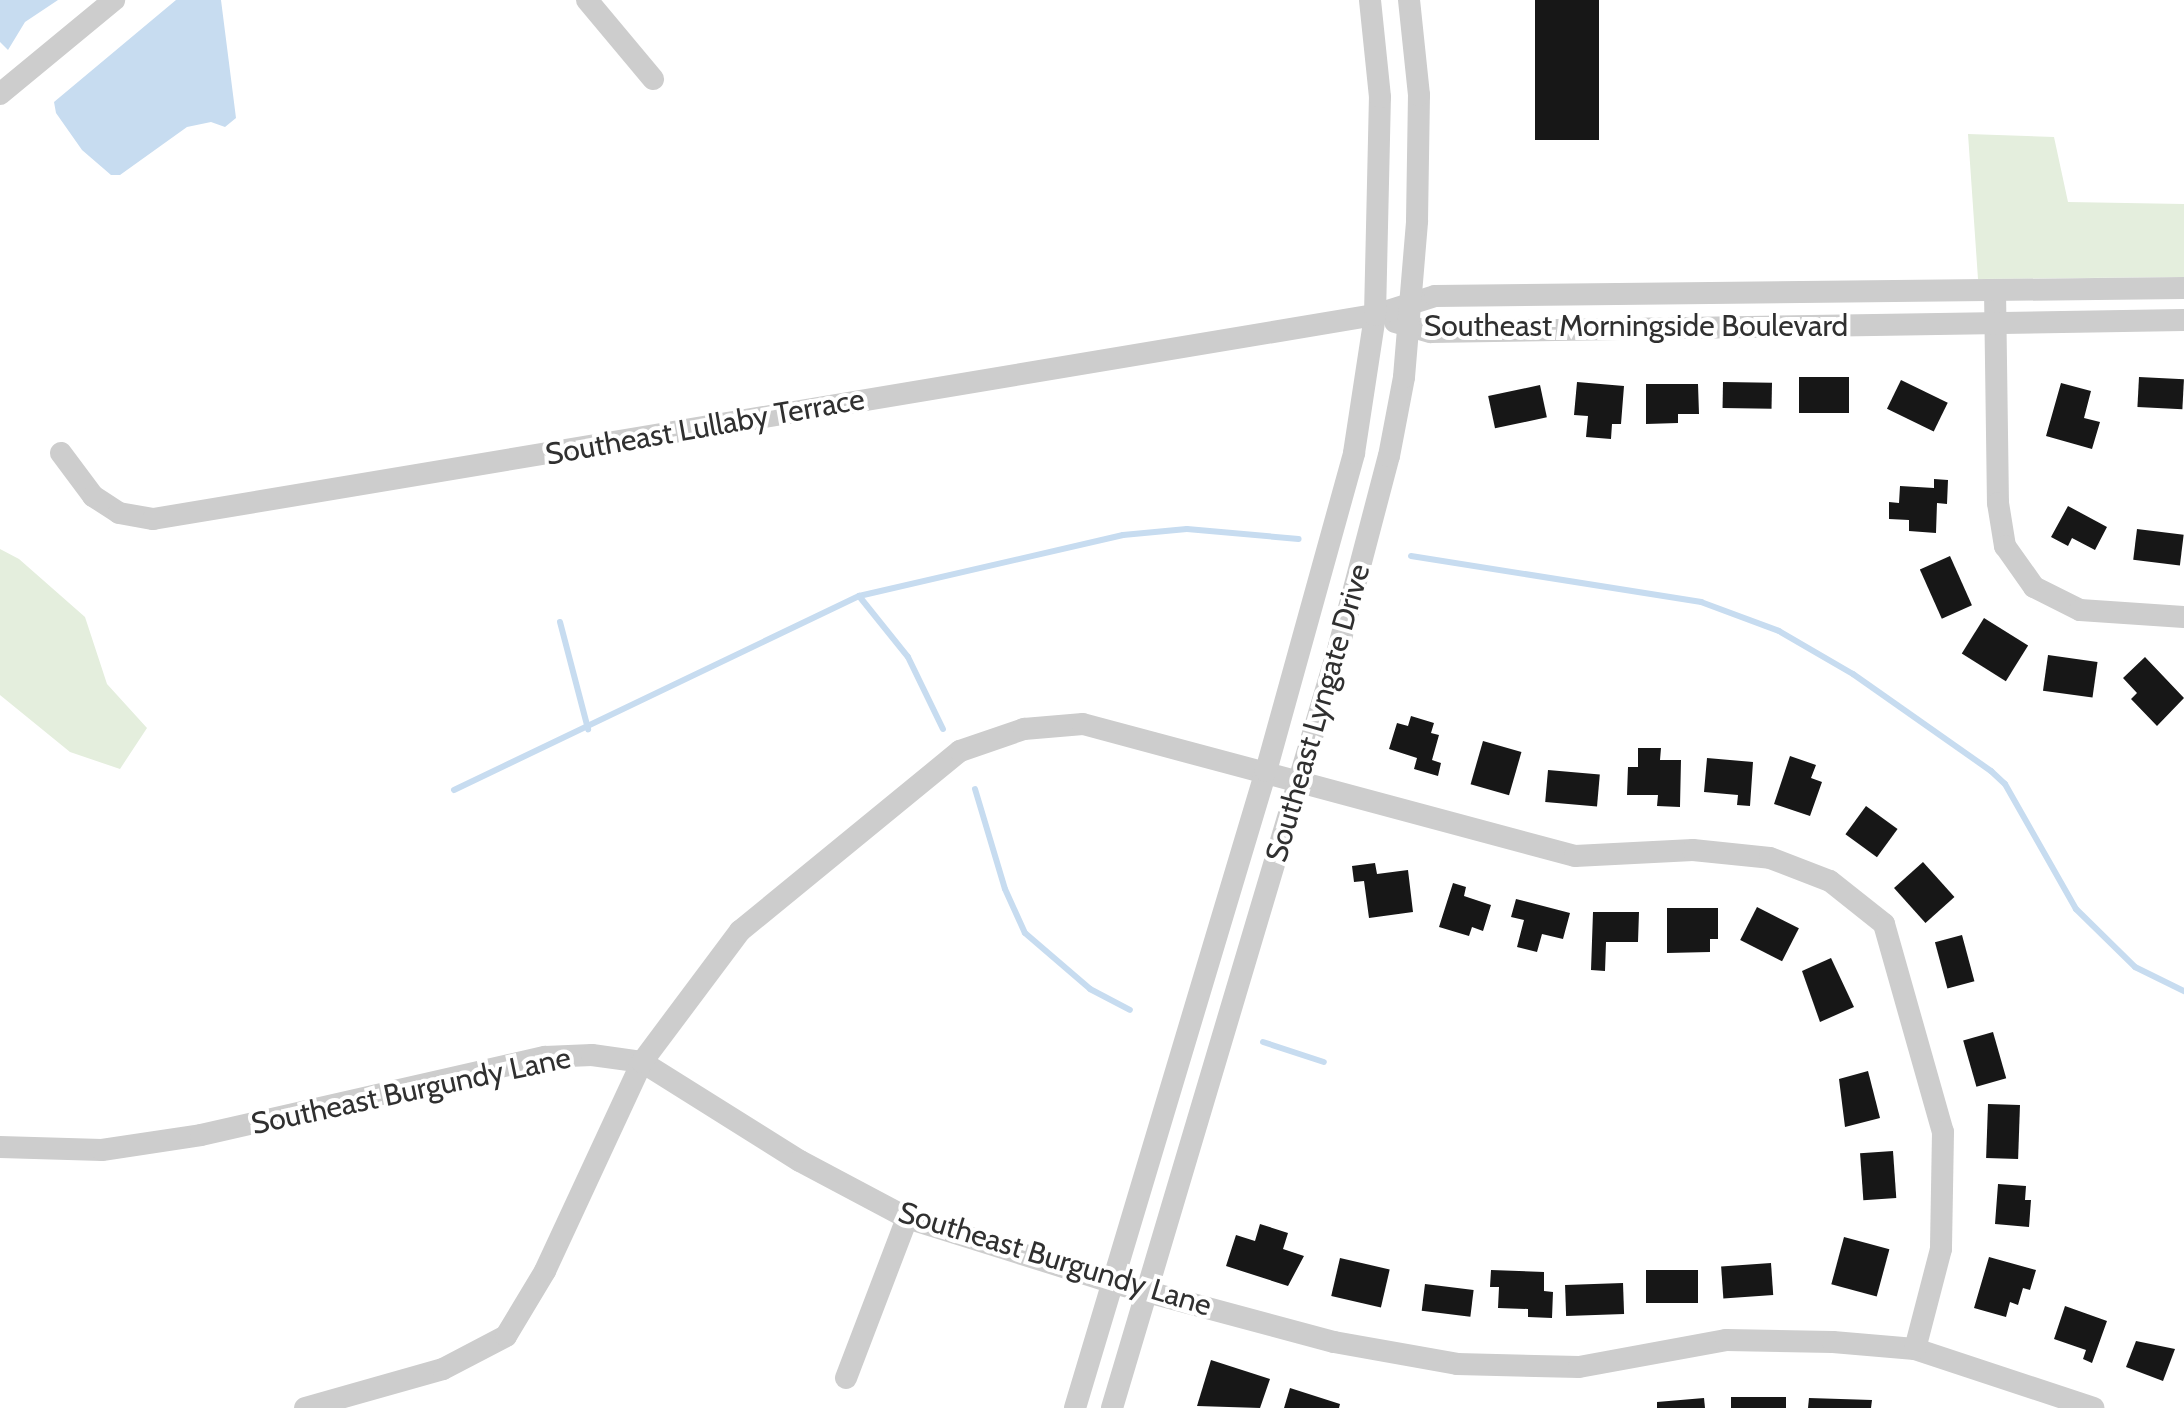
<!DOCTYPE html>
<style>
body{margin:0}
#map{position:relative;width:2184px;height:1408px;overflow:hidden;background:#fff;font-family:Cabin,sans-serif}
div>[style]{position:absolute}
.green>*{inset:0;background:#e4eedd}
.water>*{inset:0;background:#c7dcf0}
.stream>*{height:6px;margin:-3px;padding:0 3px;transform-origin:3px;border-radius:3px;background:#c7dcf0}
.building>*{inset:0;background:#171717;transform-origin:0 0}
.minor>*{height:22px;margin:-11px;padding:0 11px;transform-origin:11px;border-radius:11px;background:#cdcdcd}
span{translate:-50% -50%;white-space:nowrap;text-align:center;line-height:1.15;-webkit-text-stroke:8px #fff;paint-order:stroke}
.street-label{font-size:30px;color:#303030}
</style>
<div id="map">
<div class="green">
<i style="clip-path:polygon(1968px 134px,2054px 137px,2068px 202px,2184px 204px,2184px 277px,1978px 279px)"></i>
<i style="clip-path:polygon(0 549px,19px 559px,85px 617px,107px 684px,147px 728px,120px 769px,70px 752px,0 695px)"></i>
</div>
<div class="water">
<i style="clip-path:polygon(0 0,58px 0,25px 22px,8px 50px,0 42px)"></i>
<i style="clip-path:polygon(176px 0,221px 0,236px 118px,225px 127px,211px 122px,187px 127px,120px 175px,111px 175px,82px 150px,56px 113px,54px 102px)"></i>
</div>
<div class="stream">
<i style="left:1411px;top:556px;width:294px;rotate:9deg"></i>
<i style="left:1701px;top:602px;width:83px;rotate:20.4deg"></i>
<i style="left:1779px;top:631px;width:86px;rotate:30.2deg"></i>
<i style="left:1853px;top:674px;width:169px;rotate:35.1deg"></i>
<i style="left:1991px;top:771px;width:19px;rotate:43deg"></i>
<i style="left:2005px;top:784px;width:144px;rotate:60.4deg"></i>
<i style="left:2076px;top:909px;width:83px;rotate:44.5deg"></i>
<i style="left:2135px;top:967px;width:55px;rotate:26.1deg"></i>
<i style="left:859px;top:596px;width:78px;rotate:51.2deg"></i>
<i style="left:908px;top:657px;width:80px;rotate:64.1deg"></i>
<i style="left:560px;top:622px;width:111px;rotate:75.3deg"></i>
<i style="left:975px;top:789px;width:104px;rotate:73.3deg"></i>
<i style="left:1005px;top:889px;width:48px;rotate:65.6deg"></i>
<i style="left:1025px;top:933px;width:86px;rotate:40.7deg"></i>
<i style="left:1090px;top:989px;width:45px;rotate:27.7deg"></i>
<i style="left:454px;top:790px;width:449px;rotate:-25.6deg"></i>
<i style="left:859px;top:596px;width:271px;rotate:-13deg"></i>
<i style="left:1123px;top:535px;width:64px;rotate:-5.4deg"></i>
<i style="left:1187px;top:529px;width:112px;rotate:5.1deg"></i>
<i style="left:1263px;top:1042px;width:64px;rotate:18.2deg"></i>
</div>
<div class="building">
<i style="left:1535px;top:0;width:64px;height:140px"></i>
<i style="left:1799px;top:377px;width:50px;height:36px"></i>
<i style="left:2139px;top:377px;width:45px;height:30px;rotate:3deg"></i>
<i style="left:1901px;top:380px;width:52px;height:32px;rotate:26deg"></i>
<i style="clip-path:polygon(1577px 382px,1624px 386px,1621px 424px,1612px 424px,1611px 439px,1586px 437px,1588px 416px,1574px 415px)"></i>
<i style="left:1723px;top:382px;width:49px;height:26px;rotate:1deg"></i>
<i style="clip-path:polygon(2061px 383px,2091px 391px,2084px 418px,2100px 422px,2092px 449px,2046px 436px)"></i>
<i style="clip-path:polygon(1646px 384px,1698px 384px,1699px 414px,1678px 414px,1678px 423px,1646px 424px)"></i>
<i style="left:1540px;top:385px;width:33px;height:53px;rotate:78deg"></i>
<i style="clip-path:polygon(1934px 479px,1948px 480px,1947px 504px,1937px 503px,1936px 533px,1909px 531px,1909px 520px,1889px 519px,1889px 502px,1899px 503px,1900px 486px,1934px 488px)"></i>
<i style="clip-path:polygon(2068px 506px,2107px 527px,2095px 550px,2072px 538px,2068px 546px,2051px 537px)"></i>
<i style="left:2137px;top:529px;width:47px;height:31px;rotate:7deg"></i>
<i style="left:1950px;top:556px;width:54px;height:33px;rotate:66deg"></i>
<i style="left:1984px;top:618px;width:52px;height:42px;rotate:32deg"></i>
<i style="left:2048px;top:655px;width:50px;height:36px;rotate:8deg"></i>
<i style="clip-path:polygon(2145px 657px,2184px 698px,2157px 726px,2131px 699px,2137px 693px,2123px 678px)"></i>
<i style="clip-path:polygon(1411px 716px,1434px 723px,1431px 733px,1439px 735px,1432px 760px,1441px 763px,1438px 776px,1414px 769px,1417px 758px,1389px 749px,1397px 723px,1408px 726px)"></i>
<i style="left:1483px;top:741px;width:40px;height:45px;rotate:16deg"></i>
<i style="clip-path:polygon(1638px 748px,1661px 748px,1660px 760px,1681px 760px,1680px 807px,1657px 806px,1658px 795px,1627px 795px,1628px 767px,1638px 767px)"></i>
<i style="clip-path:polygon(1790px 756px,1816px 765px,1811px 778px,1822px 782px,1810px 816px,1774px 804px)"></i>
<i style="clip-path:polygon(1707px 758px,1753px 762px,1750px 806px,1737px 805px,1738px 795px,1704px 792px)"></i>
<i style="left:1548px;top:770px;width:52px;height:32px;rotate:5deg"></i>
<i style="left:1866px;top:806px;width:39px;height:35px;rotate:36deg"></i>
<i style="left:1923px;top:862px;width:47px;height:39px;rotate:48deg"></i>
<i style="clip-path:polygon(1375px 863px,1377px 874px,1408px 870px,1413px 912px,1369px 918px,1364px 881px,1354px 882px,1352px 866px)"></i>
<i style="clip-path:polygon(1453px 883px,1466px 887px,1464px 896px,1491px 905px,1483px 931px,1472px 927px,1469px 936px,1439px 927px)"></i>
<i style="clip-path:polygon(1516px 899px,1570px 913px,1563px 939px,1542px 934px,1537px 952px,1517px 947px,1524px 920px,1511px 917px)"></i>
<i style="left:1757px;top:907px;width:47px;height:37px;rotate:27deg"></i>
<i style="clip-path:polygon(1667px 908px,1718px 908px,1718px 939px,1710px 939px,1710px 952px,1667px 953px)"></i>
<i style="clip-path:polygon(1593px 912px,1639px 912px,1638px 942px,1606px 942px,1605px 971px,1591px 970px)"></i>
<i style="left:1962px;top:935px;width:48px;height:28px;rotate:75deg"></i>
<i style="clip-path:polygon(1831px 958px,1854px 1007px,1820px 1022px,1802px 971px)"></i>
<i style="left:1993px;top:1032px;width:48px;height:31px;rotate:74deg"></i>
<i style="clip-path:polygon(1868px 1071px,1880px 1118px,1845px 1127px,1839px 1079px)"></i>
<i style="left:1988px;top:1104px;width:32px;height:54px;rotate:2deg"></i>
<i style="left:1893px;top:1151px;width:47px;height:33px;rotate:86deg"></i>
<i style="clip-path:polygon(1998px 1184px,2026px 1186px,2025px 1200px,2031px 1200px,2029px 1227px,1995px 1224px)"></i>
<i style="clip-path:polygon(1260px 1224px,1288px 1233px,1283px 1249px,1304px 1256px,1288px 1286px,1226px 1266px,1236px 1235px,1255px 1241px)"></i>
<i style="left:1844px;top:1237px;width:47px;height:49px;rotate:15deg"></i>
<i style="clip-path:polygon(1989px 1257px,2036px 1270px,2030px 1290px,2023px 1288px,2018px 1305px,2010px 1302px,2006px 1317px,1974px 1308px)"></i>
<i style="left:1340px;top:1258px;width:51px;height:39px;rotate:13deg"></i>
<i style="left:1771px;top:1263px;width:32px;height:50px;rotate:86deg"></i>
<i style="clip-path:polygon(1491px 1270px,1544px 1272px,1544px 1291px,1553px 1292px,1552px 1318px,1528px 1317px,1528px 1309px,1498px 1308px,1499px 1287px,1490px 1287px)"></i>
<i style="left:1698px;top:1270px;width:33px;height:52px;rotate:90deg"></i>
<i style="left:1623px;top:1283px;width:31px;height:58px;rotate:88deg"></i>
<i style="left:1425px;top:1284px;width:49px;height:27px;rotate:7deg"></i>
<i style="clip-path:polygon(2065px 1306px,2107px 1321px,2092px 1363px,2083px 1359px,2086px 1350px,2054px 1339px)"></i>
<i style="clip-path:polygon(2136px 1341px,2175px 1349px,2163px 1381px,2126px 1367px)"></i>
<i style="clip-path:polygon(1211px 1360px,1270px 1379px,1260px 1408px,1197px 1406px)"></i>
<i style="clip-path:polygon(1290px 1388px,1340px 1404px,1339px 1408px,1284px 1408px)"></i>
<i style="left:1731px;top:1397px;width:55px;height:11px"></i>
<i style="clip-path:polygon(1704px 1398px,1705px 1408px,1657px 1408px,1657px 1402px)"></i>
<i style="clip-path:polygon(1809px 1398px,1872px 1400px,1871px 1408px,1808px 1408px)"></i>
</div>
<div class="minor">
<i style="left:587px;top:0;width:103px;rotate:50.1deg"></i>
<i style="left:0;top:94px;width:148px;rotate:-39.5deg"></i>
<i style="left:1995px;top:290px;width:213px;rotate:89.2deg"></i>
<i style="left:1998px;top:503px;width:44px;rotate:80.8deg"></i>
<i style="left:2005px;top:546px;width:50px;rotate:54.7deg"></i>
<i style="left:2034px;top:587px;width:51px;rotate:26.6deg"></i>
<i style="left:2080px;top:610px;width:104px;rotate:3.9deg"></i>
<i style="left:1395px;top:322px;width:37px;rotate:16deg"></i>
<i style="left:1431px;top:332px;width:753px;rotate:-0.91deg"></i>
<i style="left:61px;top:453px;width:54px;rotate:53.3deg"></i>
<i style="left:93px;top:496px;width:31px;rotate:33deg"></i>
<i style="left:119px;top:513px;width:35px;rotate:10deg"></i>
<i style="left:153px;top:519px;width:1239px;rotate:-9.48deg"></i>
<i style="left:1375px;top:315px;width:63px;rotate:-17.6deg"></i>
<i style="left:1435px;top:296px;width:749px;rotate:-0.61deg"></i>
<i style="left:0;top:1147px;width:102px;rotate:1.7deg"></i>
<i style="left:102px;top:1150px;width:100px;rotate:-8.6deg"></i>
<i style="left:201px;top:1135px;width:353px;rotate:-12.8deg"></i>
<i style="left:545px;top:1057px;width:47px;rotate:-2.4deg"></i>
<i style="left:592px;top:1055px;width:50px;rotate:8deg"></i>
<i style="left:642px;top:1062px;width:186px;rotate:32.1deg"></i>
<i style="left:800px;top:1161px;width:121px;rotate:28deg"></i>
<i style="left:907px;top:1218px;width:217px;rotate:17.4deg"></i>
<i style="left:1114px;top:1283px;width:228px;rotate:15deg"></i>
<i style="left:1334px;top:1342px;width:125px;rotate:10.1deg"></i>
<i style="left:1457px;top:1364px;width:122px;rotate:1.4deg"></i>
<i style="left:1579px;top:1367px;width:149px;rotate:-10.4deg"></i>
<i style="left:1726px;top:1340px;width:107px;rotate:1.1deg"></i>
<i style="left:1833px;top:1342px;width:82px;rotate:4.9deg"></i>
<i style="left:1915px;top:1349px;width:188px;rotate:18.3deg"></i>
<i style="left:846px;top:1378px;width:171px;rotate:-69.1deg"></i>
<i style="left:305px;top:1408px;width:143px;rotate:-15.8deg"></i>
<i style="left:443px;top:1369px;width:71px;rotate:-27.6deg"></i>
<i style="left:506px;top:1336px;width:76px;rotate:-59deg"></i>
<i style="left:545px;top:1271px;width:230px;rotate:-65.1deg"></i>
<i style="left:642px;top:1062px;width:164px;rotate:-53.2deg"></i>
<i style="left:740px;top:931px;width:284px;rotate:-39.3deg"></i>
<i style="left:960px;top:751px;width:68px;rotate:-19deg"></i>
<i style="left:1024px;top:729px;width:59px;rotate:-4.8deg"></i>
<i style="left:1083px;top:724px;width:509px;rotate:15.02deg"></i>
<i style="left:1575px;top:856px;width:118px;rotate:-2.9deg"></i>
<i style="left:1693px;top:850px;width:77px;rotate:5.9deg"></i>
<i style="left:1770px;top:858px;width:64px;rotate:21deg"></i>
<i style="left:1830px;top:881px;width:69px;rotate:38.5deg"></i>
<i style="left:1884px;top:924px;width:216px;rotate:74.2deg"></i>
<i style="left:1943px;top:1132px;width:117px;rotate:91deg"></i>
<i style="left:1941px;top:1249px;width:103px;rotate:104.6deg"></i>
<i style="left:1075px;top:1408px;width:665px;rotate:-73.31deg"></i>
<i style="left:1266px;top:771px;width:330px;rotate:-74.5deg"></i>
<i style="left:1354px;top:453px;width:140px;rotate:-81.3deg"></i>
<i style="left:1375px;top:315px;width:218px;rotate:-88.7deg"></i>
<i style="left:1380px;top:97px;width:98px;rotate:-95.9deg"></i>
<i style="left:1112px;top:1408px;width:795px;rotate:-73.41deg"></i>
<i style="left:1339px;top:646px;width:196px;rotate:-75.3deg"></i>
<i style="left:1389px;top:456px;width:80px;rotate:-79.2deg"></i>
<i style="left:1404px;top:377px;width:157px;rotate:-85.2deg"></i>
<i style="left:1417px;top:221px;width:126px;rotate:-89.1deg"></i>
<i style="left:1419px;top:95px;width:96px;rotate:-96deg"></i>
</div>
<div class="street-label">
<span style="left:1636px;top:326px">Southeast Morningside Boulevard</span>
<span style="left:705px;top:427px;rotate:-10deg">Southeast Lullaby Terrace</span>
<span style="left:1318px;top:713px;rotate:-74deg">Southeast Lyngate Drive</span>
<span style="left:411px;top:1091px;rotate:-12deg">Southeast Burgundy Lane</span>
<span style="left:1055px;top:1259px;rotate:17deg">Southeast Burgundy Lane</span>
</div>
</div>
